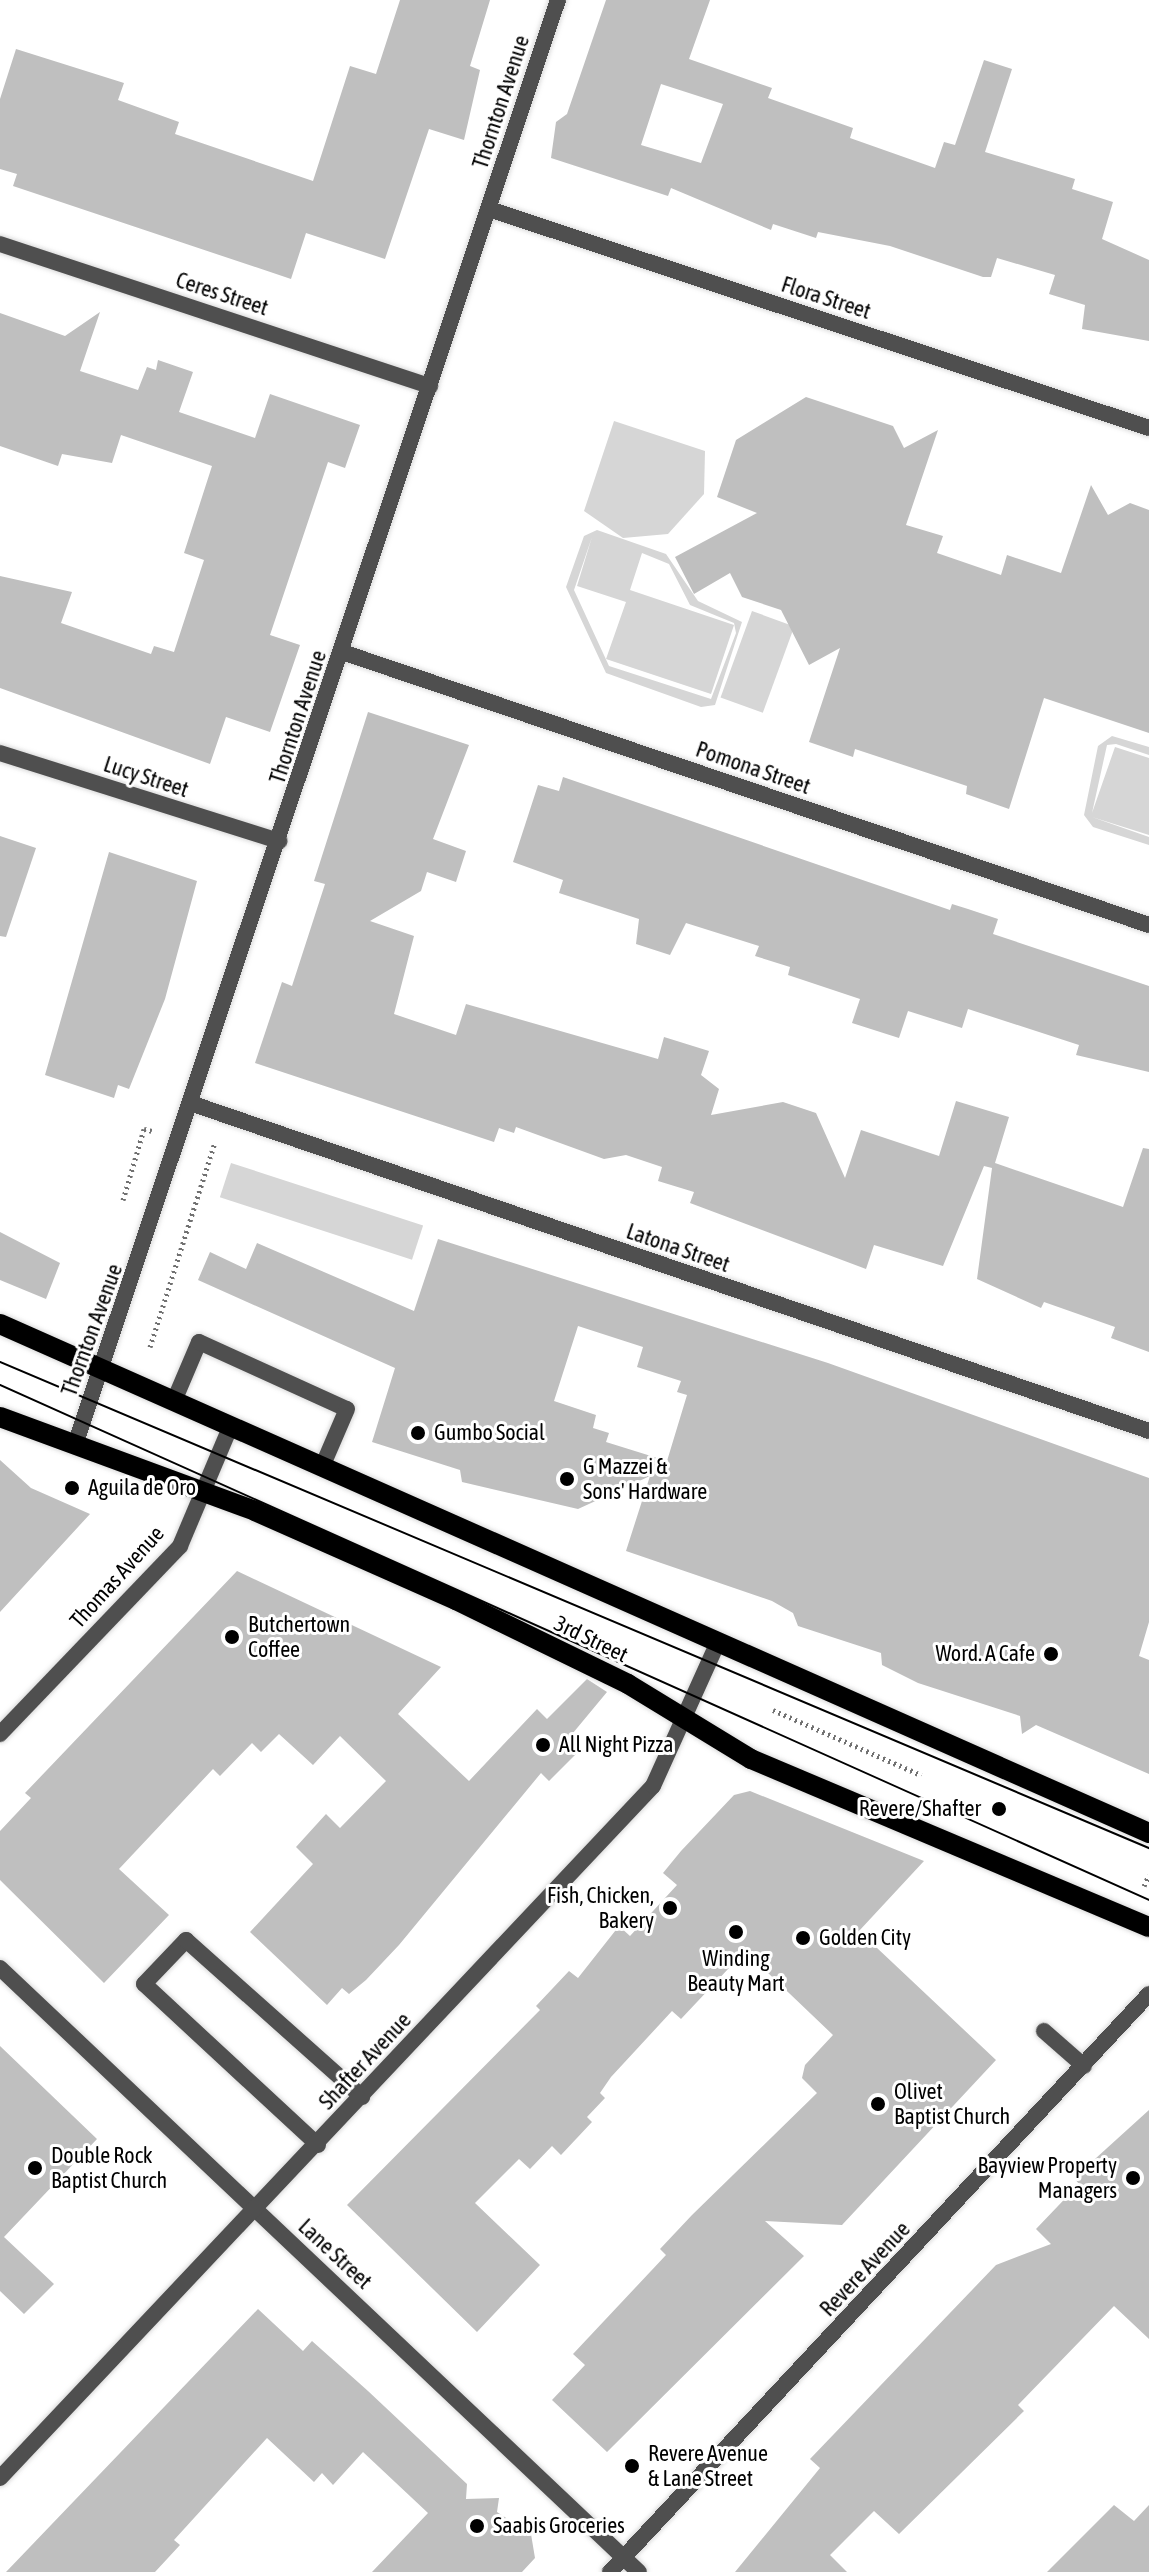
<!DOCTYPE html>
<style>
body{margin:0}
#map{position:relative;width:1149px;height:2572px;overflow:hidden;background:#fff;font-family:"Asap Condensed",sans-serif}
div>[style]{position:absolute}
.green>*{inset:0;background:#d6d6d6;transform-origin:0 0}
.building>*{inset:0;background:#bfbfbf}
.path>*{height:5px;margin-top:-2.5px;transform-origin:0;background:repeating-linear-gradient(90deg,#717171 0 2px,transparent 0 6px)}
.roads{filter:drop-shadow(0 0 2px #dbdbdb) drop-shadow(0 0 2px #dbdbdb)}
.service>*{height:16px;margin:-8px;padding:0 8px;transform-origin:8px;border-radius:8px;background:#4f4f4f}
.minor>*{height:16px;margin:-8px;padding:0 8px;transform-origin:8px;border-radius:8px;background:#4f4f4f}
.primary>*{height:20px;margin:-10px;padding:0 10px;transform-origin:10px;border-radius:10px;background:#000}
.tram>*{height:2px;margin:-1px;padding:0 1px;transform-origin:1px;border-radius:1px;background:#000}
.dots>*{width:22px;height:22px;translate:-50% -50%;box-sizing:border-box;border:4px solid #fff;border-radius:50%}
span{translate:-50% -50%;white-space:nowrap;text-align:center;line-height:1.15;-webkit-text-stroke:6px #fff;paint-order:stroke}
.street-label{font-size:22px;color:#000}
.poi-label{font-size:22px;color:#000}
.left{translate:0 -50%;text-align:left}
.right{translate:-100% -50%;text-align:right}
</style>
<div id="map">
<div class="green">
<i style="clip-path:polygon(614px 421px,705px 451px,704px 494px,668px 534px,623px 538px,584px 511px)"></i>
<i style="clip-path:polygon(evenodd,597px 530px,666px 554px,698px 601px,742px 622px,715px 705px,701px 707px,606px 673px,566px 587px,584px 536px,597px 530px,592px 537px,577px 586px,626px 602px,606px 659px,711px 694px,734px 625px,630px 590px,642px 553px,669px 564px,690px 605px,734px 623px,736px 633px,711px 699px,609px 666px,574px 590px,592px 537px)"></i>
<i style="left:752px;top:611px;width:45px;height:92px;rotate:20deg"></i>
<i style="clip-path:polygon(1112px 736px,1149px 747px,1149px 755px,1116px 744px,1107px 745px,1092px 813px,1115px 747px,1149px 758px,1149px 835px,1092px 817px,1149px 837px,1149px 845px,1093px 827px,1084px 815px,1098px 746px)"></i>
<i style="left:231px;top:1163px;width:202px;height:36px;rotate:18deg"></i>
</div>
<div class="building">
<i style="clip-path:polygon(400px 0,490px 0,470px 66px,480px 70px,464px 140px,429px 129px,385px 259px,306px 233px,291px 279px,13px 186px,17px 174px,0 169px,0 99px,16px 49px,124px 83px,118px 100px,179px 122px,175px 134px,313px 181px,350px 66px,376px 74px)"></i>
<i style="clip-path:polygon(evenodd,606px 0,710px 0,689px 59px,772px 88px,768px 98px,853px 128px,850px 138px,935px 168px,944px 142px,955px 145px,984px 60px,1012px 69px,985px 152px,1075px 179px,1072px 189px,1113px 202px,1102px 239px,1149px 260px,1149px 341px,1082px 329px,1085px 305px,1049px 294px,1055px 275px,997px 258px,991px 277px,983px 277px,890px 246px,818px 232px,816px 238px,773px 224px,771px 230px,671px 188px,668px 196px,551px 158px,556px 122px,567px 114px,606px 0,661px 84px,723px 104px,701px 163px,641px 145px,661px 84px)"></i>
<i style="clip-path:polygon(100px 312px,80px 371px,138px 390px,147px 367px,156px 370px,158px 360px,193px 372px,179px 412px,255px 438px,270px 394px,360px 425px,345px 468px,328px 462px,270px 635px,300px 645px,270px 732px,226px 717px,210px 764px,0 688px,0 576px,72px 592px,61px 623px,151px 654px,154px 646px,174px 652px,204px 560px,184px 553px,212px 466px,121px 435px,112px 463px,62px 454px,58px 466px,0 446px,0 313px,65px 336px)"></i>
<i style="clip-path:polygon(806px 397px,893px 426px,904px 448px,938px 430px,906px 525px,943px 536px,937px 553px,1001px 575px,1007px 555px,1061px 573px,1091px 485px,1108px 515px,1130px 503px,1149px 510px,1149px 733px,1044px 698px,1009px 809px,966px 794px,967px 786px,855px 749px,853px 757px,809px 742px,840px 648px,809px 665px,781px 610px,742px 597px,730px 573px,694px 594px,675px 557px,757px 513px,717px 497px,736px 440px)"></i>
<i style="clip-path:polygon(368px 712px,469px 745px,433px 839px,466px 851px,456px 882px,427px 872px,421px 891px,370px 921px,414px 936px,394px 1014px,456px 1035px,466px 1004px,658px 1059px,664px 1037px,709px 1051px,701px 1075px,719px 1089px,711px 1115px,783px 1102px,816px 1113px,845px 1178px,861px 1130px,939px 1156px,956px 1101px,1009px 1117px,995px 1163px,1123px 1207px,1143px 1148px,1149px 1149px,1149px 1352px,1111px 1338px,1115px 1327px,1044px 1302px,1041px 1308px,977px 1279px,992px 1168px,984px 1166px,943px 1266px,874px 1245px,866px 1269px,690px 1203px,694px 1192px,658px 1181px,662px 1167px,626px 1155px,604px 1159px,516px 1127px,514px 1133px,499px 1128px,494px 1142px,255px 1063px,282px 982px,292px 986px,325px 884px,314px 881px)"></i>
<i style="clip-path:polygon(563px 777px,950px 910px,952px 904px,968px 909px,998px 919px,993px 934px,1149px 986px,1149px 1072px,1076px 1055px,1079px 1045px,968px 1009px,962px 1028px,908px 1011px,899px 1038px,852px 1023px,860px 999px,788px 975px,790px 967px,755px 956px,759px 946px,686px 923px,670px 955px,636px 944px,639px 919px,559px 893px,563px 880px,513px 862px,538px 785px,559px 791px)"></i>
<i style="clip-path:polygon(0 836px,36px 848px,6px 937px,0 936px)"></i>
<i style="clip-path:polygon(109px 852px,197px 881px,165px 999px,129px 1089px,118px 1085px,114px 1098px,45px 1075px)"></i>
<i style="clip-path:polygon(0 1232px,60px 1263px,46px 1299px,0 1280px)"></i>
<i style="clip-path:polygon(evenodd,438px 1239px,828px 1363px,1149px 1478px,1149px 1622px,1139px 1656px,1149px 1660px,1149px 1774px,1036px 1725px,1022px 1734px,1020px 1716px,918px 1683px,882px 1665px,881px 1653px,798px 1626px,793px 1613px,772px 1601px,626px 1551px,650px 1476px,578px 1509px,462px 1482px,460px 1470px,372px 1442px,395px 1368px,198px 1280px,210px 1252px,246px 1269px,257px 1243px,414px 1311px,438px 1239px,578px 1326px,643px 1347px,637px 1367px,681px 1381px,677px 1392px,687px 1395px,667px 1461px,606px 1442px,609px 1433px,593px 1428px,596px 1415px,554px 1401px,578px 1326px)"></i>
<i style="clip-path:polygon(0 1460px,31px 1488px,90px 1514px,0 1612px)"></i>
<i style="clip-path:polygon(237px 1571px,441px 1667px,398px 1714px,469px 1781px,537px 1709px,547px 1719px,587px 1679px,607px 1692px,568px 1739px,576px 1754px,549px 1781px,541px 1773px,399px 1945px,366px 1980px,349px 1994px,342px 1988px,327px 2005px,250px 1932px,313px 1864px,296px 1847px,326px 1814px,340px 1828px,386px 1781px,340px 1736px,313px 1765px,279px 1734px,261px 1752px,252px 1743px,220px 1776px,213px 1769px,119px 1869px,169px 1915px,104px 1983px,0 1880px,0 1831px,31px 1798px,25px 1793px)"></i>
<i style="clip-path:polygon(750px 1791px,924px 1861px,859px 1931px,996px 2060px,842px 2225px,765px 2221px,804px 2256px,607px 2452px,552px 2400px,585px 2365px,573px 2354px,666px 2255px,660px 2249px,692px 2215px,817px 2093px,802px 2078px,805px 2065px,833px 2035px,745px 1951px,681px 2019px,672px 2011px,611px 2077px,600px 2093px,605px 2098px,587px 2117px,592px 2122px,561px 2155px,552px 2146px,530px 2169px,519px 2159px,475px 2203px,540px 2265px,477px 2332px,347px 2205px,540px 2010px,536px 2006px,569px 1971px,578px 1978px,619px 1926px,630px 1936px,677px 1885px,663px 1873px,681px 1851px,734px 1795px)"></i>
<i style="clip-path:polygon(0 2046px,97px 2139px,4px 2237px,54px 2284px,24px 2314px,0 2291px)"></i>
<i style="clip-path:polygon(1149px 2110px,1149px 2339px,1114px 2306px,1018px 2405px,1024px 2411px,899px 2534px,874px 2511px,830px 2555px,847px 2572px,735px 2572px,820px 2468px,810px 2459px,996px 2265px,1051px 2244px,1036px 2229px,1079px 2184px,1074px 2178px)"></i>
<i style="clip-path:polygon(258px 2309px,303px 2351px,312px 2341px,368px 2391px,467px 2484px,466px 2499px,499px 2498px,497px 2512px,531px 2534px,535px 2558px,522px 2572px,372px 2572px,428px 2513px,363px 2452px,333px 2485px,322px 2473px,314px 2482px,267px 2438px,174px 2540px,180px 2545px,155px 2572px,6px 2572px)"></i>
<i style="clip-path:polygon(1114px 2505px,1134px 2521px,1149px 2505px,1149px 2572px,1047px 2572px)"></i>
</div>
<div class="path">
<i style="left:123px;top:1200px;width:74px;rotate:-73.5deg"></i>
<i style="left:144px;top:1129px;width:8px;rotate:14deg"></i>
<i style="left:150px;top:1347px;width:215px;rotate:-72.4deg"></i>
<i style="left:773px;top:1710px;width:162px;rotate:23.7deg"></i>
<i style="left:1144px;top:1886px;width:12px;rotate:-66deg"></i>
</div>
<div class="roads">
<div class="service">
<i style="left:174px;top:1401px;width:64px;rotate:-67deg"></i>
<i style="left:199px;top:1342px;width:162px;rotate:24.4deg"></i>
<i style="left:347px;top:1409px;width:63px;rotate:113.3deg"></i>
<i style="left:1044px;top:2031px;width:53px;rotate:41.2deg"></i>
<i style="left:318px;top:2145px;width:237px;rotate:-137.2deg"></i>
<i style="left:144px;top:1984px;width:61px;rotate:-46.3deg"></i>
<i style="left:186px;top:1940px;width:236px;rotate:41.7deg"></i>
</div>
<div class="minor">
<i style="left:489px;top:209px;width:695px;rotate:18.36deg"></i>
<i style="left:0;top:244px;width:453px;rotate:18.3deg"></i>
<i style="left:342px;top:652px;width:852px;rotate:18.69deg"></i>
<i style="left:0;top:753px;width:293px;rotate:17.5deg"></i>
<i style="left:193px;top:1104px;width:1010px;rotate:18.88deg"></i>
<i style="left:75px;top:1445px;width:1524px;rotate:-71.52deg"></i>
<i style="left:0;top:1734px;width:260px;rotate:-46.2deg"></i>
<i style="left:180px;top:1546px;width:131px;rotate:-67.1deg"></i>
<i style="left:0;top:1968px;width:879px;rotate:43.39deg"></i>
<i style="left:0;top:2478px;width:951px;rotate:-46.66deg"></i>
<i style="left:653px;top:1786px;width:156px;rotate:-65.7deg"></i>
<i style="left:610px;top:2572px;width:790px;rotate:-47deg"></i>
</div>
<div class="primary">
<i style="left:0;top:1324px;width:1257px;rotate:23.89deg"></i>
<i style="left:0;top:1417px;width:272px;rotate:20.2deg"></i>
<i style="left:255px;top:1511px;width:220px;rotate:23.9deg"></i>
<i style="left:456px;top:1600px;width:191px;rotate:26deg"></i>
<i style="left:628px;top:1684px;width:144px;rotate:31.4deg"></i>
<i style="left:751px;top:1759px;width:432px;rotate:22.9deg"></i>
</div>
</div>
<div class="tram">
<i style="left:0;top:1362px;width:1248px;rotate:22.93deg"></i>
<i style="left:0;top:1385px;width:1259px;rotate:24.14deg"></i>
</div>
<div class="dots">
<i style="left:418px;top:1433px;background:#000"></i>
<i style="left:567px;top:1479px;background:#000"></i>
<i style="left:72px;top:1488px;background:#000"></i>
<i style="left:232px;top:1637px;background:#000"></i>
<i style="left:1051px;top:1654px;background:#000"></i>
<i style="left:543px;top:1745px;background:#000"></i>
<i style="left:999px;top:1809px;background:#000"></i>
<i style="left:670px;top:1908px;background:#000"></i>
<i style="left:736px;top:1932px;background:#000"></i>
<i style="left:803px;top:1938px;background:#000"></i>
<i style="left:878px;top:2104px;background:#000"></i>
<i style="left:35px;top:2168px;background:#000"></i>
<i style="left:1133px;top:2178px;background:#000"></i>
<i style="left:632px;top:2466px;background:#000"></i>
<i style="left:477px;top:2526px;background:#000"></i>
</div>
<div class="street-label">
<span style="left:501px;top:102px;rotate:-72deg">Thornton Avenue</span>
<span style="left:222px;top:294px;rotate:18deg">Ceres Street</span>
<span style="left:826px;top:298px;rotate:18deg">Flora Street</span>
<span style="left:298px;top:717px;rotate:-72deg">Thornton Avenue</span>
<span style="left:753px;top:768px;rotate:19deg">Pomona Street</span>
<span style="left:146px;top:777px;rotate:18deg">Lucy Street</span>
<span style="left:678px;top:1248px;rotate:19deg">Latona Street</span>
<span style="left:92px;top:1330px;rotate:-70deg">Thornton Avenue</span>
<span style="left:117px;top:1577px;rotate:-48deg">Thomas Avenue</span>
<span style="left:591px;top:1639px;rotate:26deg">3rd Street</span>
<span style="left:365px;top:2061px;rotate:-47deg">Shafter Avenue</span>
<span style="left:335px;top:2254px;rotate:43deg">Lane Street</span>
<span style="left:865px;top:2269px;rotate:-47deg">Revere Avenue</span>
</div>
<div class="poi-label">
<span class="left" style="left:434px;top:1433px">Gumbo Social</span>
<span class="left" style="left:583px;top:1479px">G Mazzei &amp;<br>Sons' Hardware</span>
<span class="left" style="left:88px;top:1488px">Aguila de Oro</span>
<span class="left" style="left:248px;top:1637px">Butchertown<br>Coffee</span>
<span class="right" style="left:1035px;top:1654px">Word. A Cafe</span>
<span class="left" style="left:559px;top:1745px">All Night Pizza</span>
<span class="right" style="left:981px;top:1809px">Revere/Shafter</span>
<span class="right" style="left:654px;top:1908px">Fish, Chicken,<br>Bakery</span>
<span class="left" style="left:819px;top:1938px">Golden City</span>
<span style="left:736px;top:1971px">Winding<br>Beauty Mart</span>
<span class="left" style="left:894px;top:2104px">Olivet<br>Baptist Church</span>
<span class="left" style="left:51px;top:2168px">Double Rock<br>Baptist Church</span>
<span class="right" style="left:1117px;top:2178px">Bayview Property<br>Managers</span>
<span class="left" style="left:648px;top:2466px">Revere Avenue<br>&amp; Lane Street</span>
<span class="left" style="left:493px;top:2526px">Saabis Groceries</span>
</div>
</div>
